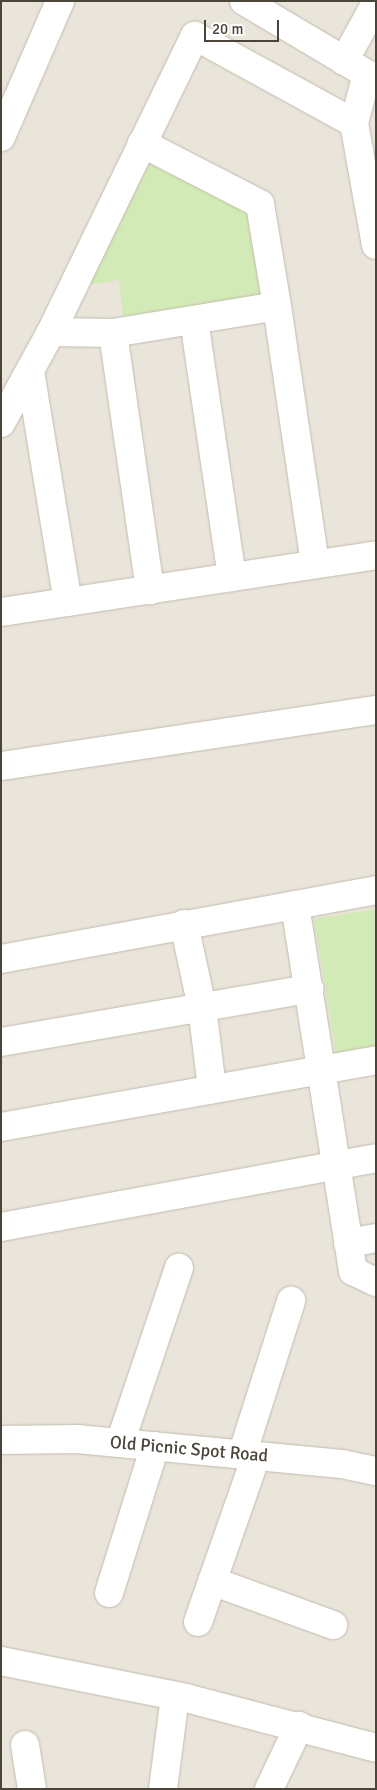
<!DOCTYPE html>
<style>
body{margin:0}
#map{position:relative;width:377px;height:1790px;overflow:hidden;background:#f6f3ec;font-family:Signika,sans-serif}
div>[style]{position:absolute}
.residential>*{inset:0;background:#eae5da;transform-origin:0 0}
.green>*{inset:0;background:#d2eab5}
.roads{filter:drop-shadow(0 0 1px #c2bbae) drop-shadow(0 0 1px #c2bbae)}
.minor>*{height:28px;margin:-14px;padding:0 14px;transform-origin:14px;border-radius:14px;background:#fff}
span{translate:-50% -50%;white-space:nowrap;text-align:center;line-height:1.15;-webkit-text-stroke:5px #fff;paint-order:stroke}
.street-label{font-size:18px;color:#4b4439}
.frame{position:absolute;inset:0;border:2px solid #4b4439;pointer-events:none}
.scale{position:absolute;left:204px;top:20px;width:75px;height:22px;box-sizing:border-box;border:2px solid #4b4439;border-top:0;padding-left:6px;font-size:15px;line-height:18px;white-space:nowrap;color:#4b4439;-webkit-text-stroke:4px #fff;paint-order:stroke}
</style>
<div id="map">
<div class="residential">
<i style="left:1px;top:1px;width:375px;height:728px"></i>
<i style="left:376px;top:723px;width:1066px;height:379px;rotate:90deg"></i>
</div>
<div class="green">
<i style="clip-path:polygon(149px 157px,254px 211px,266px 295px,123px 317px,119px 280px,85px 286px)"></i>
<i style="clip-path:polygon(376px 909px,376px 1047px,336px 1054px,314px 919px)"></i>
</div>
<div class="roads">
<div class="minor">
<i style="left:244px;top:1px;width:143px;rotate:30.7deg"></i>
<i style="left:367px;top:74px;width:51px;rotate:104.9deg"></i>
<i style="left:354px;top:123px;width:124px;rotate:79.8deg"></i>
<i style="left:344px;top:61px;width:66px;rotate:-61.1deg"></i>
<i style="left:1px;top:137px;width:148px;rotate:-66.5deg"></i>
<i style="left:277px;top:306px;width:260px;rotate:81.6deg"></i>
<i style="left:194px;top:320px;width:260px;rotate:81.6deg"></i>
<i style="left:51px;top:332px;width:62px;rotate:0.9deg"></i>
<i style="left:113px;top:333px;width:166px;rotate:-9.3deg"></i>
<i style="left:277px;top:306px;width:103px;rotate:-99.5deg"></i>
<i style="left:260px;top:204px;width:133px;rotate:-152.7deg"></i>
<i style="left:113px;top:333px;width:260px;rotate:81.8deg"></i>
<i style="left:30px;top:371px;width:234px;rotate:80.7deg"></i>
<i style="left:1px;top:423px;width:104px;rotate:-61.2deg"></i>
<i style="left:51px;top:332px;width:329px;rotate:-64.1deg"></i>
<i style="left:195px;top:36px;width:181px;rotate:28.7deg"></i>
<i style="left:1px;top:612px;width:379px;rotate:-8.6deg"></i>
<i style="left:1px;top:766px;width:379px;rotate:-8.5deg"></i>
<i style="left:295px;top:905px;width:371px;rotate:81deg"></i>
<i style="left:353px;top:1271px;width:25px;rotate:26deg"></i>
<i style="left:184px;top:924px;width:85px;rotate:77.8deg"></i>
<i style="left:202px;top:1007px;width:83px;rotate:83deg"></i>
<i style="left:1px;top:959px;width:381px;rotate:-10.4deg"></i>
<i style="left:1px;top:1042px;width:313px;rotate:-9.8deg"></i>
<i style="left:1px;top:1127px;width:381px;rotate:-10.1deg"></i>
<i style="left:1px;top:1227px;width:381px;rotate:-10.4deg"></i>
<i style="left:348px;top:1243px;width:28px;rotate:-10deg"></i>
<i style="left:1px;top:1440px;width:76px;rotate:-0.8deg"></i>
<i style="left:77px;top:1439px;width:266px;rotate:5.4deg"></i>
<i style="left:342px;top:1464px;width:35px;rotate:12deg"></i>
<i style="left:120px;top:1443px;width:185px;rotate:-71.4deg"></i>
<i style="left:242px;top:1455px;width:162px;rotate:-72.3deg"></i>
<i style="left:212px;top:1581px;width:129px;rotate:20deg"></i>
<i style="left:109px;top:1593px;width:154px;rotate:-72.6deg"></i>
<i style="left:198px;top:1622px;width:176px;rotate:-70.7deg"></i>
<i style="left:1px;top:1661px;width:189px;rotate:11.3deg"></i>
<i style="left:186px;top:1698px;width:196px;rotate:14.7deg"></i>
<i style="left:25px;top:1745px;width:45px;rotate:81deg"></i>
<i style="left:163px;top:1789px;width:94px;rotate:-82.6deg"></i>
<i style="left:269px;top:1789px;width:70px;rotate:-64.5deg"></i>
</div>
</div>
<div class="street-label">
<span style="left:189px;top:1449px;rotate:5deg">Old Picnic Spot Road</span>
</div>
<div class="frame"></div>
<div class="scale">20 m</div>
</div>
